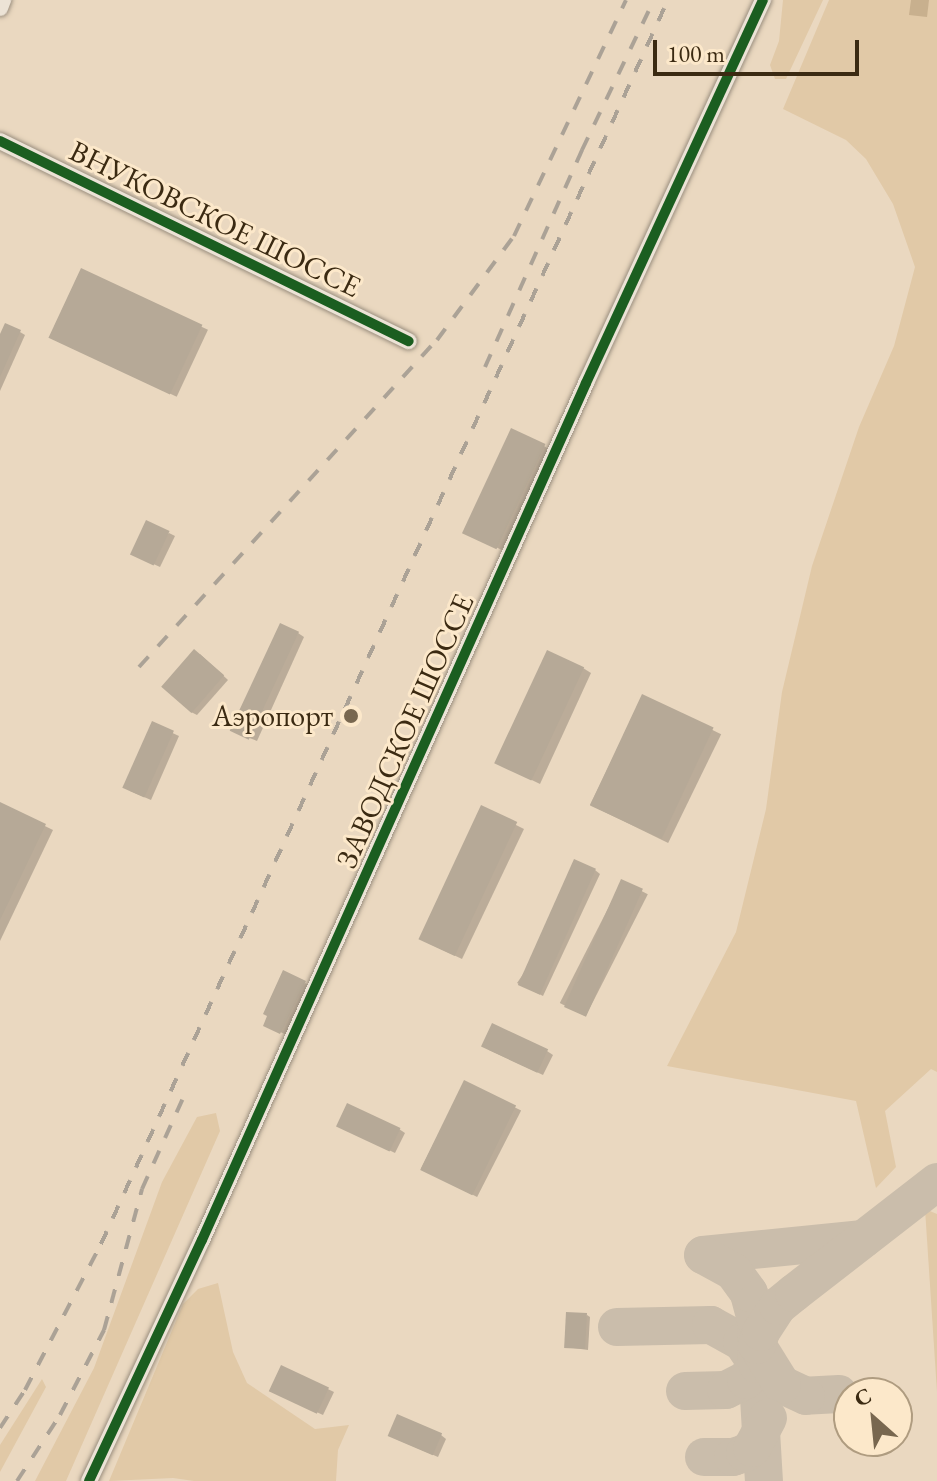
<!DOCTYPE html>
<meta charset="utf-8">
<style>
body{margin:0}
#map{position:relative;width:937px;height:1481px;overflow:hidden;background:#ead8c0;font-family:"EB Garamond",serif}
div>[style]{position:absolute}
.green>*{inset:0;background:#e1c9a7}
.water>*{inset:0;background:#c8b08e}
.shadow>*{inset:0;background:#0003;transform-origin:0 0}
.taxiway>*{height:38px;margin:-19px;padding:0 19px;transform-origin:19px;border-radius:19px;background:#cabdab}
.building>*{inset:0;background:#b6a997;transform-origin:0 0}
.roads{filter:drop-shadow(0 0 2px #9b8f7f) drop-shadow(0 0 2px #9b8f7f)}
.minor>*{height:16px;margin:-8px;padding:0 8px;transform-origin:8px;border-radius:8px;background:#ece3d6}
.rail>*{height:4px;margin-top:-2px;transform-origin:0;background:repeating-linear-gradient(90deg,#aba296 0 14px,transparent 0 28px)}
.cycleway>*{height:10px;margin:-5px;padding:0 5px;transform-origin:5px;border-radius:5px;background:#1b5e20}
.dots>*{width:22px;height:22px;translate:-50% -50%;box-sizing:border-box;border:4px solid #fce8ca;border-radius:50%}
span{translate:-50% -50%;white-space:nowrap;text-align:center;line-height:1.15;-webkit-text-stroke:6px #fce8ca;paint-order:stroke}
.street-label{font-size:30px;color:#3b2a12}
.poi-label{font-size:30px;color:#3b2a12}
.right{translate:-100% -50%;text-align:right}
.north{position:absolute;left:833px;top:1377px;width:80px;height:80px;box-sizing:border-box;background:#fce8ca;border:2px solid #af9c80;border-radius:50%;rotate:333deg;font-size:22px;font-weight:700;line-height:32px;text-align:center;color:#3b2a12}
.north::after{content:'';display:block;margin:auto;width:28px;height:36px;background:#78674f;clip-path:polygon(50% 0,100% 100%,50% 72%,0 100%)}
.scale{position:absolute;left:653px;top:40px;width:206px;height:36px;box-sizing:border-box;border:4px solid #3b2a12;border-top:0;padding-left:10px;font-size:24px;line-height:28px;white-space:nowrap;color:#3b2a12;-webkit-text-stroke:6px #fce8ca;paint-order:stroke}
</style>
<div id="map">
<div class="green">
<i style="clip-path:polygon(783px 0,823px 0,786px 79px,775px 79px,770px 65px,779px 41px)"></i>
<i style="clip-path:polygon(829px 0,937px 0,937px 1072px,931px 1069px,885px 1111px,896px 1167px,876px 1188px,856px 1101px,667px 1066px,736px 932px,766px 809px,782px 692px,812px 566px,859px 427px,894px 346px,915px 267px,893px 204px,866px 159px,846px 140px,783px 109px)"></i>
<i style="clip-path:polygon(216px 1113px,220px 1131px,66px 1481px,35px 1481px,94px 1368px,162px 1182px,197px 1117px)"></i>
<i style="clip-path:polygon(925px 1209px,937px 1214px,937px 1392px)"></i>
<i style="clip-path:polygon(218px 1283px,233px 1352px,247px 1383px,315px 1429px,349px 1425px,338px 1450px,336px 1481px,194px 1481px,173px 1478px,109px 1481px,183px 1304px,198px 1289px)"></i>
<i style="clip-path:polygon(42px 1379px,46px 1387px,0 1472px,0 1445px)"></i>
</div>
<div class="water">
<i style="clip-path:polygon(911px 0,929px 0,927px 17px,909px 15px)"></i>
</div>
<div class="shadow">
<i style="left:82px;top:271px;width:139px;height:74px;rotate:25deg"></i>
<i style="clip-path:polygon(20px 332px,25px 335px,0 391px,0 339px)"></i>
<i style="clip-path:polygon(544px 446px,550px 450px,502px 550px,470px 535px)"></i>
<i style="clip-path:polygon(169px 533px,175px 536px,160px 567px,138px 557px)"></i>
<i style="clip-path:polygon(298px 633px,304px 637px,257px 741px,239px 734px)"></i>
<i style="clip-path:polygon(200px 654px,228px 680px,197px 715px,191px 712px)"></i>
<i style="clip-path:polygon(583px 668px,591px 673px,540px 784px,505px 767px)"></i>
<i style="left:643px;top:696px;width:87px;height:121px;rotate:26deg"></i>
<i style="clip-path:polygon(153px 724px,179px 736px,151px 800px,130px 791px)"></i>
<i style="clip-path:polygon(0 804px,53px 830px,0 941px)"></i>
<i style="clip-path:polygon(482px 808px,524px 829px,462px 959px,428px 943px)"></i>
<i style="clip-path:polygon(595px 870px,600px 874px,543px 996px,517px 983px)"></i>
<i style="left:622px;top:881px;width:29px;height:137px;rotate:27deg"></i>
<i style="clip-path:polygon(305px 983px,311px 986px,287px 1035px,271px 1028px)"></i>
<i style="clip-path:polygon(489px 1050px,547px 1051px,553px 1055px,543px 1075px)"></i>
<i style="left:465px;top:1082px;width:63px;height:97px;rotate:27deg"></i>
<i style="clip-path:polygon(345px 1129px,399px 1129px,405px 1133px,395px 1153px)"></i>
<i style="clip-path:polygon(587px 1315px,590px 1317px,588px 1350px,566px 1347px)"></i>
<i style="clip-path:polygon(282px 1367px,334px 1392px,323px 1415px,277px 1394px)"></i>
<i style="clip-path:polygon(441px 1435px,446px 1439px,438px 1457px,396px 1439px)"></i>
</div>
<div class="taxiway">
<i style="left:703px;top:1255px;width:161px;rotate:-5.7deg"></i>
<i style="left:617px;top:1327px;width:94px;rotate:-1.2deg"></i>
<i style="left:711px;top:1325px;width:35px;rotate:29deg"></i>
<i style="left:742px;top:1342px;width:27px;rotate:56deg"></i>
<i style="left:757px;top:1364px;width:117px;rotate:86.6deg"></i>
<i style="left:685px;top:1391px;width:41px;rotate:-1.4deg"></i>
<i style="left:726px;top:1390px;width:22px;rotate:-27deg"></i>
<i style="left:746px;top:1380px;width:19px;rotate:-55deg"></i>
<i style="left:757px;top:1364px;width:44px;rotate:-91.3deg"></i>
<i style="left:756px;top:1320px;width:28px;rotate:-105deg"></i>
<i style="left:749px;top:1293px;width:26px;rotate:-126deg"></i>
<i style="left:734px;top:1272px;width:35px;rotate:-151deg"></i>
<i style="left:839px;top:1394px;width:33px;rotate:177deg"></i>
<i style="left:806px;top:1396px;width:26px;rotate:-155deg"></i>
<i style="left:782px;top:1385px;width:47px;rotate:-122deg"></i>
<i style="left:757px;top:1345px;width:14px;rotate:-73deg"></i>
<i style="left:761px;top:1332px;width:31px;rotate:-57deg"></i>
<i style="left:778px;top:1306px;width:21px;rotate:-39deg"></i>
<i style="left:794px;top:1293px;width:181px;rotate:-37.8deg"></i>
<i style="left:704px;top:1457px;width:29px"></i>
<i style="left:733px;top:1457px;width:13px;rotate:-18deg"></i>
<i style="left:745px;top:1453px;width:9px;rotate:-36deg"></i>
<i style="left:752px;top:1448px;width:34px;rotate:-62deg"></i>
</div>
<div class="building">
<i style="left:81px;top:268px;width:134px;height:77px;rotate:25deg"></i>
<i style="clip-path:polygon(5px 323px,21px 330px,0 377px,0 334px)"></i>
<i style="left:511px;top:428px;width:38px;height:116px;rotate:25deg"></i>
<i style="left:146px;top:520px;width:26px;height:38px;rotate:25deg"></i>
<i style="left:280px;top:623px;width:21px;height:119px;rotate:25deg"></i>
<i style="left:194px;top:649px;width:40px;height:50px;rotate:41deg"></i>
<i style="left:547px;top:650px;width:41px;height:125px;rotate:25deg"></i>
<i style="left:642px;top:694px;width:79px;height:123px;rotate:25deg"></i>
<i style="left:152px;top:721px;width:24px;height:73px;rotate:24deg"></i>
<i style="clip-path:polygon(0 802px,46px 824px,0 920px)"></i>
<i style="left:481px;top:805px;width:40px;height:148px;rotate:25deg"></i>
<i style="left:574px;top:859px;width:24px;height:138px;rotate:24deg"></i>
<i style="left:621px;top:879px;width:24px;height:140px;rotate:24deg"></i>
<i style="clip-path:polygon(283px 970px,306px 981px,280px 1034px,263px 1026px,267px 1016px,263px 1014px)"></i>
<i style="left:492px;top:1023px;width:62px;height:26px;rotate:25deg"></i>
<i style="left:464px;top:1080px;width:58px;height:100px;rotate:26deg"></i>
<i style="left:347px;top:1103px;width:59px;height:26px;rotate:25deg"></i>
<i style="left:566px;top:1312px;width:21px;height:36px;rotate:3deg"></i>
<i style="left:281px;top:1365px;width:53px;height:29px;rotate:25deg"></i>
<i style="left:397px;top:1414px;width:49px;height:24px;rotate:23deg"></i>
</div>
<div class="roads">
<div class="minor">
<i style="left:0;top:8px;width:9px;rotate:-69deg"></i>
<i style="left:0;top:141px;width:455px;rotate:26.1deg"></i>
<i style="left:89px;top:1481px;width:266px;rotate:-64.9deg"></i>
<i style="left:202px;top:1240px;width:939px;rotate:-65.86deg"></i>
<i style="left:586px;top:383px;width:422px;rotate:-65.2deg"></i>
</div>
</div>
<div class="rail">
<i style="left:485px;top:367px;width:238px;rotate:-65.9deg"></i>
<i style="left:582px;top:150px;width:166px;rotate:-64.4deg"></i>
<i style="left:139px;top:667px;width:442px;rotate:-47.7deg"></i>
<i style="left:437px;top:340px;width:129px;rotate:-53.5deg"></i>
<i style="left:514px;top:236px;width:261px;rotate:-64.6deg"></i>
<i style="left:0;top:1428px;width:45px;rotate:-56.7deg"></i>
<i style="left:25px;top:1390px;width:165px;rotate:-62.5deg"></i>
<i style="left:101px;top:1244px;width:1367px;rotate:-65.5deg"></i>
<i style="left:17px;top:1481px;width:79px;rotate:-56.9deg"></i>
<i style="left:60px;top:1415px;width:96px;rotate:-62.6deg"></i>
<i style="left:104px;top:1330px;width:146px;rotate:-74.9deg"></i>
<i style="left:142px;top:1189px;width:112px;rotate:-65.7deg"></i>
</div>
<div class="cycleway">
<i style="left:0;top:141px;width:455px;rotate:26.1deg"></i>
<i style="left:89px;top:1481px;width:266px;rotate:-64.9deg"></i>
<i style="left:202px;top:1240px;width:939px;rotate:-65.86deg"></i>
<i style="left:586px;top:383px;width:422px;rotate:-65.2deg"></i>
</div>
<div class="dots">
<i style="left:351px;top:716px;background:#78674f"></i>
</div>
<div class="street-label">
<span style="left:215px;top:219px;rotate:26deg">ВНУКОВСКОЕ ШОССЕ</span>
<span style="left:405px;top:731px;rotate:-66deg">ЗАВОДСКОЕ ШОССЕ</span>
</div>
<div class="poi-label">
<span class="right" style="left:333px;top:716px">Аэропорт</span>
</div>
<div class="north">С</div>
<div class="scale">100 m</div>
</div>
